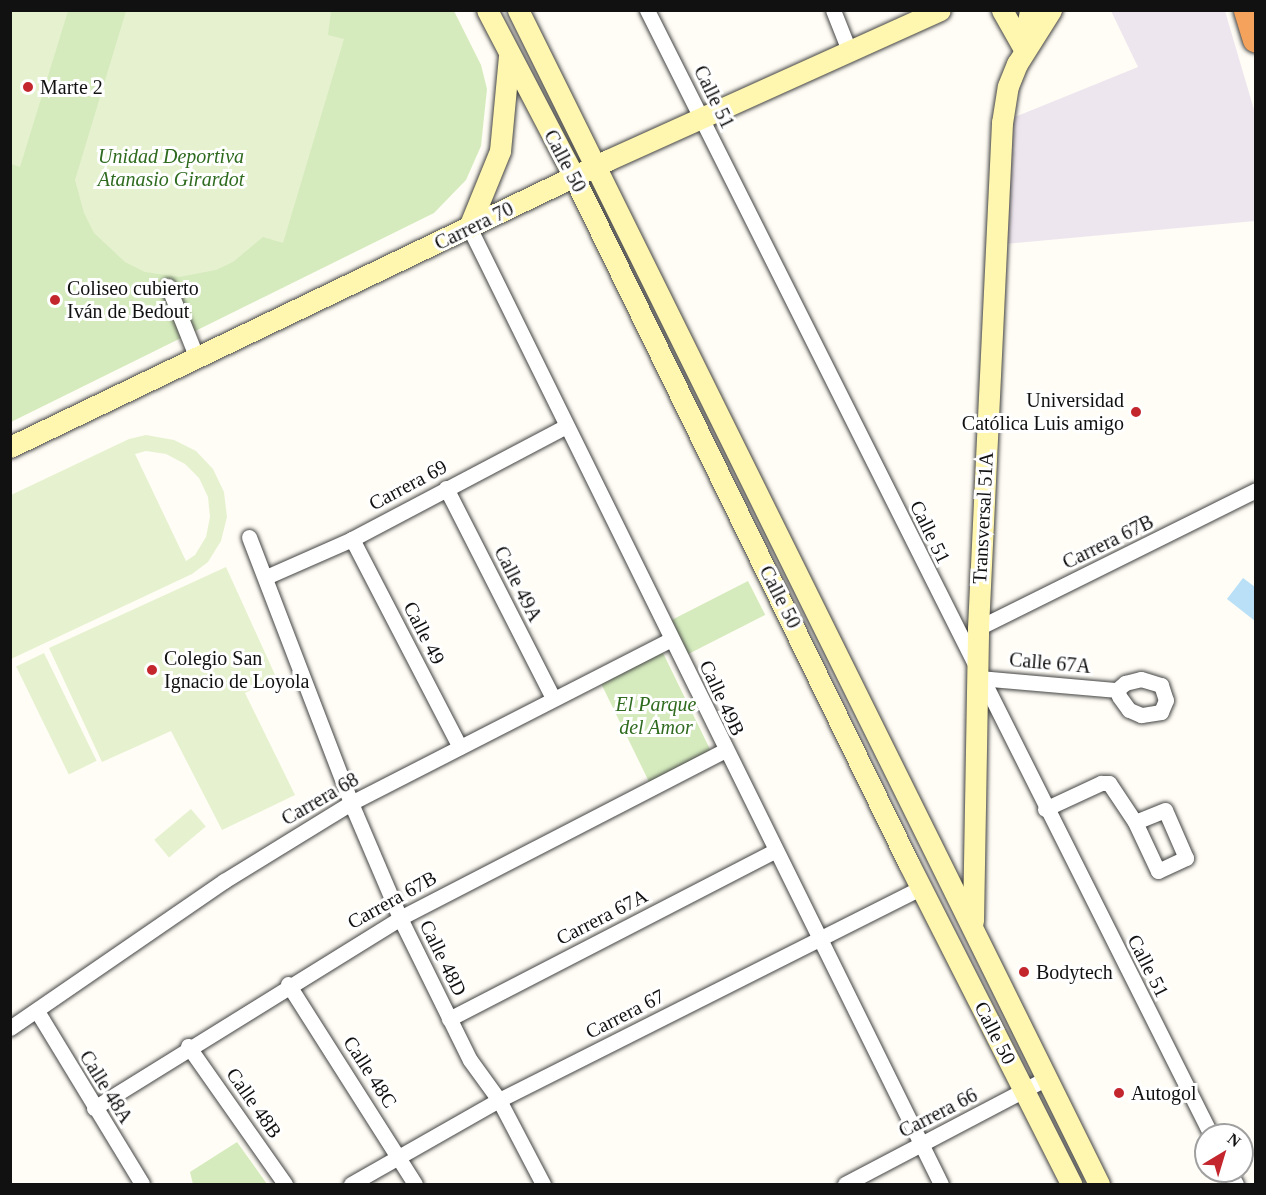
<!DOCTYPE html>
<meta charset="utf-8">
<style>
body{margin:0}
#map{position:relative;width:1266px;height:1195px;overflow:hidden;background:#fffdf5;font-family:Georgia,serif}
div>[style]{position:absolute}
.industrial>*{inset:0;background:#eee6ef}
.green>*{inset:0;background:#d5ebbd;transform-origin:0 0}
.pitch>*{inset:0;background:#e6f2cf;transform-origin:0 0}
.water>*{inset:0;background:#b9e0f7}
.roads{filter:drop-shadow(0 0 2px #444) drop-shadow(0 0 2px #444)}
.street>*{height:15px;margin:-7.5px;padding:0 7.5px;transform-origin:7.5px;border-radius:7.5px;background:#fff}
.secondary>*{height:21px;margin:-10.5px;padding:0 10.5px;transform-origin:10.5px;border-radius:10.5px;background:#fff6b0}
.highway>*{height:27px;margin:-13.5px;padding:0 13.5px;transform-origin:13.5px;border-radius:13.5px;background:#f5a25d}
.dots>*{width:16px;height:16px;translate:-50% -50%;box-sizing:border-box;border:3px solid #fff;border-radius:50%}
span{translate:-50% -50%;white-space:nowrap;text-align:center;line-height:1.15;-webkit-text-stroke:6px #fff;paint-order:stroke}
.poi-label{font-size:20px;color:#111}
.left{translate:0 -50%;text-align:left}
.right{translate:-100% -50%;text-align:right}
.street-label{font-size:20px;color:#111}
.park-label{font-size:20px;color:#2f6b1f;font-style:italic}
.frame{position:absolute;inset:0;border:12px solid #111;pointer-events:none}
.north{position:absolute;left:1194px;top:1123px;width:60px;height:60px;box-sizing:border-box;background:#fff;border:2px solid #a0a0a0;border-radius:50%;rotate:38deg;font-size:16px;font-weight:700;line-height:24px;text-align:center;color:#111}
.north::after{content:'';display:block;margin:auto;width:21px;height:27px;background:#c4262e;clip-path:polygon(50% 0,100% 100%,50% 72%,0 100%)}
</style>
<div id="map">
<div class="industrial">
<i style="clip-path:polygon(1111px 11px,1225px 11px,1255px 113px,1255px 221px,1005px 244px,1012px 118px,1138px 67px)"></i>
</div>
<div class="green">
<i style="clip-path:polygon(11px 11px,454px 11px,481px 65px,487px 89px,481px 146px,466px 180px,434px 213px,11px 422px)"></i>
<i style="left:748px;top:581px;width:38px;height:89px;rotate:63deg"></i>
<i style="left:662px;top:651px;width:113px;height:69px;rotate:64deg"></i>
<i style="clip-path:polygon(237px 1142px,267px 1184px,193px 1184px,190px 1172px)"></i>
</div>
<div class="pitch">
<i style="clip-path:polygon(10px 11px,68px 11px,20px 167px,11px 164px)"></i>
<i style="clip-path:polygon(126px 11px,331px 11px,328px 35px,344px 39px,283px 243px,263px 237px,233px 262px,216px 270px,179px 277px,145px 272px,125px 262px,94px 233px,84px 213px,75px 180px)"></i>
<i style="clip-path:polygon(evenodd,146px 435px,174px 440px,196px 451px,213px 469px,224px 492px,227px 517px,221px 541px,208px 562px,192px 574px,11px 659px,11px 495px,129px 439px,146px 435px,146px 451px,166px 454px,185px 464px,199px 478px,208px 497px,210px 517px,206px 537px,195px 555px,186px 561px,135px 454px,146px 451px)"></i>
<i style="clip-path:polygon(226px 567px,276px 677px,245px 693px,295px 795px,222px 830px,171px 731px,102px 762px,49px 648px)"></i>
<i style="left:44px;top:653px;width:120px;height:31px;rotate:64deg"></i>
<i style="left:191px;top:809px;width:23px;height:48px;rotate:50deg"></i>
</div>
<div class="water">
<i style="clip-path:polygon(1243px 578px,1255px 587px,1255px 621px,1227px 599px)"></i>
</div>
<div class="roads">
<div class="street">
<i style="left:647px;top:10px;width:1258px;rotate:63.37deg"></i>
<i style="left:833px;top:10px;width:46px;rotate:68.4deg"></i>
<i style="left:469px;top:227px;width:1067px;rotate:63.75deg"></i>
<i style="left:168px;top:286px;width:78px;rotate:68.1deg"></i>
<i style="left:446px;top:488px;width:236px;rotate:63deg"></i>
<i style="left:249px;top:537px;width:285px;rotate:69deg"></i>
<i style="left:351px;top:803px;width:125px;rotate:66.9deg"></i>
<i style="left:400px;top:918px;width:158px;rotate:63.8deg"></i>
<i style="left:470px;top:1060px;width:49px;rotate:54.1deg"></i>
<i style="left:499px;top:1100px;width:95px;rotate:62.4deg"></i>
<i style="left:352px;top:539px;width:234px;rotate:62.6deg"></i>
<i style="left:266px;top:577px;width:94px;rotate:-23.8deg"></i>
<i style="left:352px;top:539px;width:242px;rotate:-27.8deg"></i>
<i style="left:978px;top:628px;width:310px;rotate:-26.4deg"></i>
<i style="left:979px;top:678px;width:139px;rotate:5deg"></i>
<i style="left:1141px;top:679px;width:21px;rotate:17deg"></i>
<i style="left:1161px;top:685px;width:16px;rotate:72deg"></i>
<i style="left:1166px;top:700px;width:13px;rotate:113deg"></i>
<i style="left:1161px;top:712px;width:20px;rotate:171deg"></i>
<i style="left:1141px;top:715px;width:13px;rotate:-157deg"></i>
<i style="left:1129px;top:710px;width:17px;rotate:-126deg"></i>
<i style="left:1119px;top:696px;width:6px;rotate:-108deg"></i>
<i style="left:1117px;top:690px;width:11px;rotate:-41deg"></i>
<i style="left:1125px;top:683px;width:16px;rotate:-14deg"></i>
<i style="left:1045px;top:809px;width:62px;rotate:-24.9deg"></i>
<i style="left:1101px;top:783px;width:8px"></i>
<i style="left:1109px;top:783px;width:47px;rotate:56.3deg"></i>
<i style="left:1135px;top:822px;width:54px;rotate:64.9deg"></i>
<i style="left:1158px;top:871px;width:31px;rotate:-25deg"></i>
<i style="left:1186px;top:858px;width:52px;rotate:-113.6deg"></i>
<i style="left:1165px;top:810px;width:32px;rotate:158deg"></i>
<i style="left:288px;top:984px;width:237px;rotate:57.6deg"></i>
<i style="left:37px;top:1011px;width:202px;rotate:58.7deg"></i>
<i style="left:449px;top:1019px;width:366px;rotate:-27.3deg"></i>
<i style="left:10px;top:1028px;width:260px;rotate:-34.5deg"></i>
<i style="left:224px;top:881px;width:149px;rotate:-31.6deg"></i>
<i style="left:351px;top:803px;width:360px;rotate:-27.1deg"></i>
<i style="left:188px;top:1046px;width:169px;rotate:54.9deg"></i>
<i style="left:94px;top:1108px;width:360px;rotate:-31.8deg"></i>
<i style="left:400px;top:918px;width:365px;rotate:-27.3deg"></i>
<i style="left:1229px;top:1171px;width:15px;rotate:62deg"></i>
<i style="left:351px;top:1184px;width:170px;rotate:-29.6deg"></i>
<i style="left:499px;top:1100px;width:472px;rotate:-26.7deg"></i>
<i style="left:845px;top:1184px;width:230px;rotate:-27.7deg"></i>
</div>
<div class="secondary">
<i style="left:487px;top:10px;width:179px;rotate:62.4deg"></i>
<i style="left:570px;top:169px;width:773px;rotate:64deg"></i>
<i style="left:909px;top:864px;width:359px;rotate:63.1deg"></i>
<i style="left:518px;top:10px;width:1310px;rotate:63.67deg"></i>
<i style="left:1002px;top:10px;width:45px;rotate:60.6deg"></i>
<i style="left:1024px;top:42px;width:33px;rotate:-79deg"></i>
<i style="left:469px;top:227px;width:82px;rotate:-67.8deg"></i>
<i style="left:500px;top:151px;width:95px;rotate:-84.6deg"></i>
<i style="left:10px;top:447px;width:663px;rotate:-25.64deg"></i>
<i style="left:608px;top:160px;width:364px;rotate:-24.3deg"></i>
<i style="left:973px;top:921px;width:293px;rotate:-89deg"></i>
<i style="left:978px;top:628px;width:506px;rotate:-87.28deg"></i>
<i style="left:1002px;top:123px;width:37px;rotate:-81deg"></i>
<i style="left:1008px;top:86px;width:24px;rotate:-68deg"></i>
<i style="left:1017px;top:64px;width:64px;rotate:-57.8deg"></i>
</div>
<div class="highway">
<i style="left:1247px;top:10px;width:30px;rotate:73deg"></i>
</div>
</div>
<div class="dots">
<i style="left:28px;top:87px;background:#c4262e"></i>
<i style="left:55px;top:300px;background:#c4262e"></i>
<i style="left:1136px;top:412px;background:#c4262e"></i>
<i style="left:152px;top:670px;background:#c4262e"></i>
<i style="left:1024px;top:972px;background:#c4262e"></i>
<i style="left:1119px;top:1093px;background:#c4262e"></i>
</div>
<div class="poi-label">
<span class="left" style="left:40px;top:87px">Marte 2</span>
<span class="left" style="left:67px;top:300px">Coliseo cubierto<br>Iván de Bedout</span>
<span class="right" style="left:1124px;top:412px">Universidad<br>Católica Luis amigo</span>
<span class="left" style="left:164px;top:670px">Colegio San<br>Ignacio de Loyola</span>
<span class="left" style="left:1036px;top:972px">Bodytech</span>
<span class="left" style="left:1131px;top:1093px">Autogol</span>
</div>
<div class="street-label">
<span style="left:714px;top:97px;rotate:64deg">Calle 51</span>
<span style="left:565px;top:161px;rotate:62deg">Calle 50</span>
<span style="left:474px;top:226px;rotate:-26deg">Carrera 70</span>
<span style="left:408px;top:485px;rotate:-28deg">Carrera 69</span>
<span style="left:983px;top:518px;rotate:-87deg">Transversal 51A</span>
<span style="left:930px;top:532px;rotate:64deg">Calle 51</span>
<span style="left:1108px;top:542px;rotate:-26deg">Carrera 67B</span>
<span style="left:518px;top:584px;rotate:63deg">Calle 49A</span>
<span style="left:780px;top:597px;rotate:63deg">Calle 50</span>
<span style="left:424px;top:633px;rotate:63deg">Calle 49</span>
<span style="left:1050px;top:663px;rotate:5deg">Calle 67A</span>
<span style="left:722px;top:698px;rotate:65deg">Calle 49B</span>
<span style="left:320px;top:799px;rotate:-30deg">Carrera 68</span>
<span style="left:392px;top:900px;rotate:-29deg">Carrera 67B</span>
<span style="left:602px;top:917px;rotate:-27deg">Carrera 67A</span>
<span style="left:443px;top:958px;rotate:64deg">Calle 48D</span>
<span style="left:1148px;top:966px;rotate:63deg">Calle 51</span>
<span style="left:625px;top:1014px;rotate:-27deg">Carrera 67</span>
<span style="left:995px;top:1033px;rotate:63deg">Calle 50</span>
<span style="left:370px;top:1072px;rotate:57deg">Calle 48C</span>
<span style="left:106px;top:1087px;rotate:58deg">Calle 48A</span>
<span style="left:254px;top:1103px;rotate:55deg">Calle 48B</span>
<span style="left:938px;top:1113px;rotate:-27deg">Carrera 66</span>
</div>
<div class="park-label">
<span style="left:171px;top:168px">Unidad Deportiva<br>Atanasio Girardot</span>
<span style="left:656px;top:716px">El Parque<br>del Amor</span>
</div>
<div class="frame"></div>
<div class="north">N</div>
</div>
